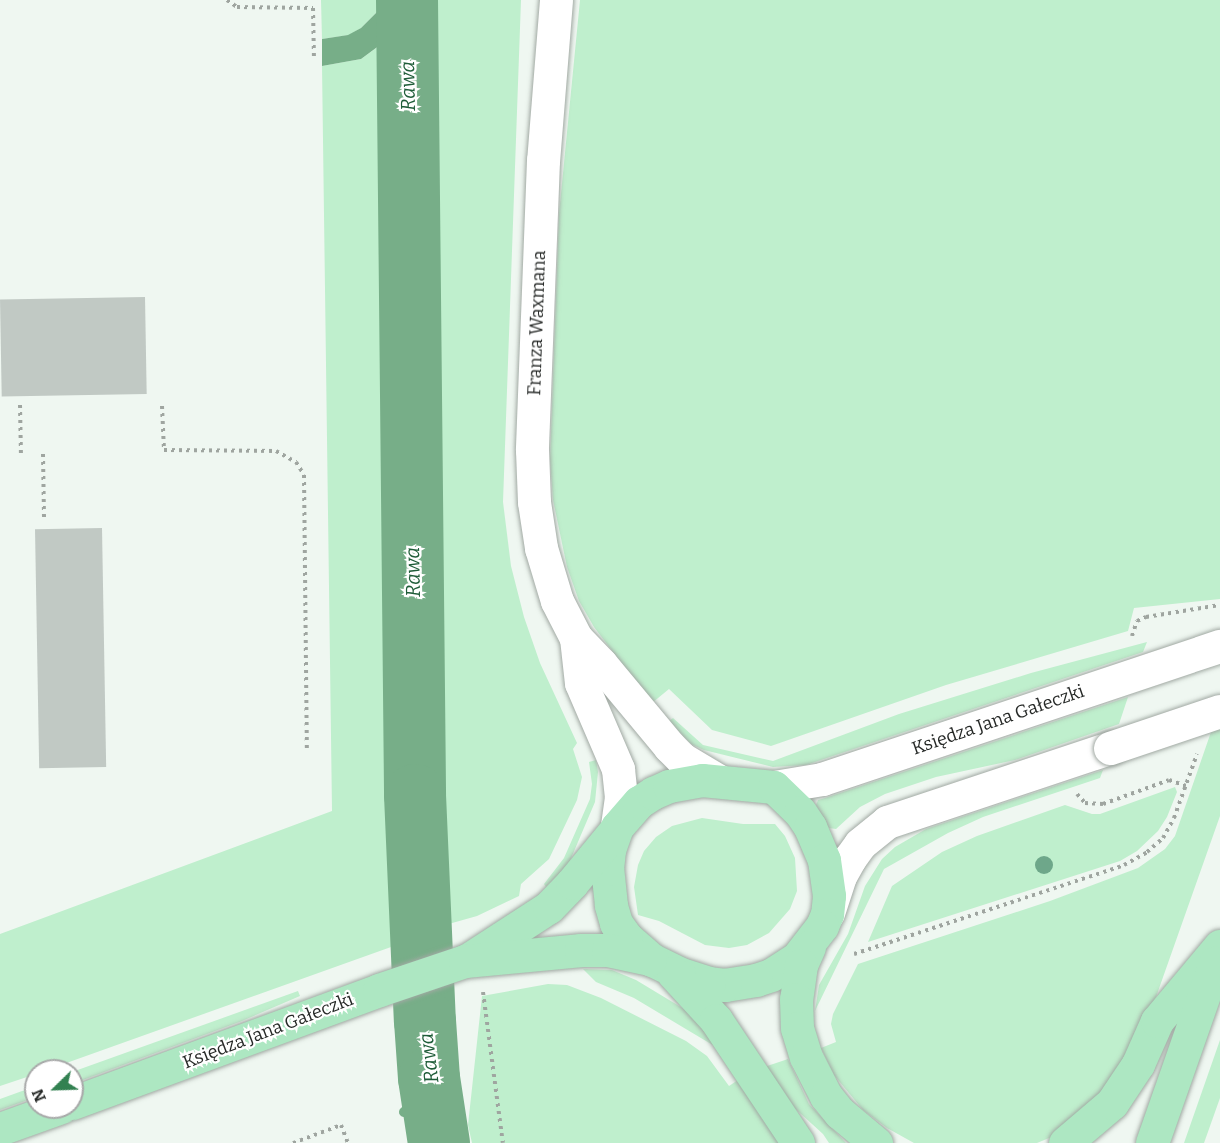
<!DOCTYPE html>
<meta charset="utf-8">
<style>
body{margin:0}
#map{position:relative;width:1220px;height:1143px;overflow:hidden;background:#eff7f1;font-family:Bitter,serif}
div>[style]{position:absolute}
.green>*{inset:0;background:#bfefcd}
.water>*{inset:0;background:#77ae88}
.stream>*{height:10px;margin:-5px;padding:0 5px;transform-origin:5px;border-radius:5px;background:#77ae88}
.river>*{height:62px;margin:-31px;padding:0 31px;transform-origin:31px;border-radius:31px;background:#77ae88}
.building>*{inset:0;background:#c1c9c4;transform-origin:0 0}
.path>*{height:4px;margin-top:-2px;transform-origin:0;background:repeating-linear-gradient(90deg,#9fa5a0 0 3px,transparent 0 7.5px)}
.roads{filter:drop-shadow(0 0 2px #a1a9a3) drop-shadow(0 0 2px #a1a9a3)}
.minor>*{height:33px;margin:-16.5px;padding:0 16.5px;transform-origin:16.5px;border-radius:16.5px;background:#fff}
.major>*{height:33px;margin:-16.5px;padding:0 16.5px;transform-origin:16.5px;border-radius:16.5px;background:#ade7c2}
.bridges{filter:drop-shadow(0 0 2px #a1a9a3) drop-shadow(0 0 2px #a1a9a3)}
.minor-bridge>*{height:33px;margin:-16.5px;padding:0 16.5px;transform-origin:16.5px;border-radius:16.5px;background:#fff}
.trees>*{width:18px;height:18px;margin:-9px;border-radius:50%;background:#6ea78a}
span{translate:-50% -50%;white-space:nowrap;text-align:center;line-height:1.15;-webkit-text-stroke:4.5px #fff;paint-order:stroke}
.street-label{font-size:18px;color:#262927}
.water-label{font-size:20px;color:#1f5d39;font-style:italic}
.north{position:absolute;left:24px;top:1059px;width:60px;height:60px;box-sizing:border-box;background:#fff;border:2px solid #a8a9a9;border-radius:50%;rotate:247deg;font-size:16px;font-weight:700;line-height:24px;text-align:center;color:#262927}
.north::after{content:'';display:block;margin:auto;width:21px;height:27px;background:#328151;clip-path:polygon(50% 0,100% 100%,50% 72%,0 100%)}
</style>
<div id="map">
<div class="green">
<i style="clip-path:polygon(321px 0,389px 0,361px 28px,349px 35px,322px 39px)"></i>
<i style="clip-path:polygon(413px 0,521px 0,503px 502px,511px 566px,524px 617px,540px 663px,577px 743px,573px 749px,582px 777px,577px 800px,549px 859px,521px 884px,519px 896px,477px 916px,438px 927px,432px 863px,416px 481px)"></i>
<i style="clip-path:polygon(580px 0,1220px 0,1220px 599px,1134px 608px,1128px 631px,946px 685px,771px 746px,712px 730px,669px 689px,652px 703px,594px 627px,579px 601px,567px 567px,553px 500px,550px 460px,559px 214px)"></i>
<i style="clip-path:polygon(386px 41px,396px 68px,397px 455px,405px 942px,44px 1071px,36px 1071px,36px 1074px,0 1086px,0 934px,332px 811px,322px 66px,361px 59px)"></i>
<i style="clip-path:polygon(1147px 642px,1143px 652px,806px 765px,773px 767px,704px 750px,691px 744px,669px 721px,673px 718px,703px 745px,773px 761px,899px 714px,1031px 673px)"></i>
<i style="clip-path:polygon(1128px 697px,1119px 724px,1015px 760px,936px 777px,885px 794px,860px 807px,836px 829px,829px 828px,816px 805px,818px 800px,825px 798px)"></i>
<i style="clip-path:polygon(1220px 706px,1220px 816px,1156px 997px,1137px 1042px,1115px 1078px,1054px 1136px,1037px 1143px,914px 1143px,887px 1128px,863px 1110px,834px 1075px,821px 1048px,836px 1042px,831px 1024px,833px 1014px,858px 964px,1050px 901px,1138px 868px,1165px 849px,1175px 836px)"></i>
<i style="clip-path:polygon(596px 760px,598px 772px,595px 802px,569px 863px,546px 887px,544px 884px,564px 858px,590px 799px,592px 784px,589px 762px)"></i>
<i style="clip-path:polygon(1103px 770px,1100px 778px,983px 817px,948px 833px,884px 869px,815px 1011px,819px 985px,848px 934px,865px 886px,882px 859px,895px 847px,926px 829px)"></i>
<i style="clip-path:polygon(1175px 787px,1177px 792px,1167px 817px,1158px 831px,1137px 851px,1120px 861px,868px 942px,892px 886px,942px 852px,977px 836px,1065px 805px,1092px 814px,1100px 814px)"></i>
<i style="clip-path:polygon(702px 818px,743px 824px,775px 824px,785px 836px,795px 858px,797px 891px,790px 909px,769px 933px,747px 945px,729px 948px,705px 945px,659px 921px,638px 915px,634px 887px,638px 865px,644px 851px,656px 837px,672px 826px)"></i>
<i style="clip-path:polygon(583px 969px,612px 970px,636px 980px,689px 1012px,721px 1050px,634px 998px,596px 982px)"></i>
<i style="clip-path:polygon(548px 984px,567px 985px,601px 998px,686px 1041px,707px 1056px,729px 1086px,741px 1078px,785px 1143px,472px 1143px,468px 1125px,482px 996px)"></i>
<i style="clip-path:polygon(298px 991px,300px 996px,242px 1021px,72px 1084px,72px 1072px)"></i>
<i style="clip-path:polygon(1220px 1040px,1220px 1098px,1204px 1143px,1184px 1143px)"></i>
<i style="clip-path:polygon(788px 1059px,809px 1104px,846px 1143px,829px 1143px,823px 1134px,779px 1094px,761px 1068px)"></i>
<i style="clip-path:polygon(36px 1086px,36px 1097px,0 1110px,0 1099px)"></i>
</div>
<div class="water">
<i style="clip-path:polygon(389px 0,413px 0,414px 20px,361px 59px,322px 66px,322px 39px,348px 35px,361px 28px)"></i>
</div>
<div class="stream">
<i style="left:404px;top:1112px;width:20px;rotate:-41deg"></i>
<i style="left:419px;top:1099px;width:16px;rotate:-55deg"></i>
<i style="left:428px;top:1086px;width:8px;rotate:-83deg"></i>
</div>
<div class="river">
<i style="left:407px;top:0;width:795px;rotate:89.42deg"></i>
<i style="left:415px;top:795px;width:226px;rotate:87.5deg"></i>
<i style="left:425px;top:1021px;width:57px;rotate:86deg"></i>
<i style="left:429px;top:1078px;width:66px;rotate:81.3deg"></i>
</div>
<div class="building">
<i style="left:145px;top:297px;width:97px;height:145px;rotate:89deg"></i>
<i style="left:102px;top:528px;width:239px;height:67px;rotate:89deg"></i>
</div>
<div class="path">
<i style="left:227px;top:0;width:12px;rotate:35deg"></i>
<i style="left:237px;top:7px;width:76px;rotate:0.8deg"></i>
<i style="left:313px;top:8px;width:52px;rotate:88.9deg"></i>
<i style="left:20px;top:405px;width:50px;rotate:88.9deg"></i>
<i style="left:162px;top:406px;width:44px;rotate:87.4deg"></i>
<i style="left:164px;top:450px;width:112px;rotate:0.5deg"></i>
<i style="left:276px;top:451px;width:23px;rotate:29deg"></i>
<i style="left:296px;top:462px;width:15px;rotate:58deg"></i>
<i style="left:304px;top:475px;width:275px;rotate:89.4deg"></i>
<i style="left:43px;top:454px;width:67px;rotate:89.1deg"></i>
<i style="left:1132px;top:636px;width:16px;rotate:-72deg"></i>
<i style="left:1137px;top:621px;width:10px;rotate:-24deg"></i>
<i style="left:1146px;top:617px;width:75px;rotate:-9.2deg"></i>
<i style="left:1077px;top:794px;width:12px;rotate:48deg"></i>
<i style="left:1085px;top:803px;width:18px;rotate:3deg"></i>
<i style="left:1103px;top:804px;width:70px;rotate:-20deg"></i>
<i style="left:1169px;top:780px;width:18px;rotate:19deg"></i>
<i style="left:854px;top:954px;width:284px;rotate:-18.2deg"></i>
<i style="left:1124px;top:865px;width:26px;rotate:-29deg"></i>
<i style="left:1147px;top:852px;width:21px;rotate:-41deg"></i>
<i style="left:1163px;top:838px;width:23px;rotate:-61deg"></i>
<i style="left:1174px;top:818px;width:68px;rotate:-70.2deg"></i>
<i style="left:483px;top:992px;width:152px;rotate:82.5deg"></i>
<i style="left:293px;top:1143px;width:51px;rotate:-20.6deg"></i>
<i style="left:341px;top:1125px;width:19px;rotate:69deg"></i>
</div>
<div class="roads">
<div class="minor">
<i style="left:556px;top:0;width:161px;rotate:94.6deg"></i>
<i style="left:543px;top:160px;width:290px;rotate:92.2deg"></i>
<i style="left:532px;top:450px;width:52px;rotate:87.8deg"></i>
<i style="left:534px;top:502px;width:47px;rotate:81.3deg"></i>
<i style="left:541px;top:548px;width:55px;rotate:73.2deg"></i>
<i style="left:557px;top:601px;width:42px;rotate:62.8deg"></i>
<i style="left:576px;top:638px;width:36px;rotate:46deg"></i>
<i style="left:601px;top:664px;width:107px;rotate:50.3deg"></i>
<i style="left:669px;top:746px;width:18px;rotate:45deg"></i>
<i style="left:682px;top:759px;width:43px;rotate:30.7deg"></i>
<i style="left:576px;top:638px;width:45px;rotate:83.7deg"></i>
<i style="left:581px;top:683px;width:94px;rotate:66.7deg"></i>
<i style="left:618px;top:769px;width:28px;rotate:84deg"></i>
<i style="left:621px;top:797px;width:30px;rotate:98deg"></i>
<i style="left:774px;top:787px;width:49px;rotate:-9.5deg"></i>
<i style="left:822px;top:779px;width:420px;rotate:-18.5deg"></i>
<i style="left:828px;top:913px;width:39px;rotate:-72deg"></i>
<i style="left:840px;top:876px;width:21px;rotate:-61deg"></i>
<i style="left:850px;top:858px;width:17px;rotate:-54deg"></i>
<i style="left:860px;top:844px;width:35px;rotate:-39deg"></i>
<i style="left:887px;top:822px;width:235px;rotate:-18.4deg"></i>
</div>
<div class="major">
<i style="left:702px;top:780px;width:72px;rotate:5.6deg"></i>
<i style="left:774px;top:787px;width:36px;rotate:44deg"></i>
<i style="left:800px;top:812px;width:18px;rotate:56deg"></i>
<i style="left:810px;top:827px;width:36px;rotate:67deg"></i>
<i style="left:824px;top:860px;width:36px;rotate:82deg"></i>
<i style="left:829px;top:896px;width:18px;rotate:96deg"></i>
<i style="left:827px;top:914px;width:13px;rotate:113deg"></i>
<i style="left:822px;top:926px;width:41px;rotate:128deg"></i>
<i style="left:797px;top:958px;width:31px;rotate:147deg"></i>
<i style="left:771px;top:975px;width:16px;rotate:162deg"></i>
<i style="left:756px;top:980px;width:31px;rotate:171deg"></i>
<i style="left:725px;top:985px;width:16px;rotate:-173deg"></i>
<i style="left:709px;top:983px;width:32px;rotate:-162deg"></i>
<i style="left:679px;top:973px;width:30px;rotate:-154deg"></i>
<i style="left:652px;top:960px;width:35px;rotate:-139deg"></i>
<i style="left:626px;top:937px;width:17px;rotate:-126deg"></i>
<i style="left:616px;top:923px;width:19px;rotate:-106deg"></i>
<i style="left:611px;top:905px;width:36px;rotate:-96deg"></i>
<i style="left:607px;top:869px;width:19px;rotate:-84deg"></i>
<i style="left:609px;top:850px;width:24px;rotate:-71deg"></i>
<i style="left:617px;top:827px;width:33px;rotate:-49deg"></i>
<i style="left:639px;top:802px;width:17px;rotate:-33deg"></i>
<i style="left:653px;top:793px;width:17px;rotate:-24deg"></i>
<i style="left:669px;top:786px;width:34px;rotate:-10deg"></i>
<i style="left:809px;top:947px;width:20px;rotate:114deg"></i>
<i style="left:801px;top:965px;width:34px;rotate:98deg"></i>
<i style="left:796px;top:999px;width:29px;rotate:88deg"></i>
<i style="left:797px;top:1028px;width:30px;rotate:73deg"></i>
<i style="left:806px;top:1057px;width:44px;rotate:62.9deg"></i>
<i style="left:826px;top:1096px;width:22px;rotate:51deg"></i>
<i style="left:840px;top:1113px;width:47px;rotate:39.8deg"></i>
<i style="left:469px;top:959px;width:95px;rotate:-33deg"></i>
<i style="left:549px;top:907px;width:33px;rotate:-46deg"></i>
<i style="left:572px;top:883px;width:66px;rotate:-50.5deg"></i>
<i style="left:673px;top:973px;width:64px;rotate:47.5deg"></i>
<i style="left:716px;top:1020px;width:148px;rotate:56.3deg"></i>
<i style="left:72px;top:1103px;width:327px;rotate:-20.2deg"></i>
<i style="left:379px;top:990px;width:91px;rotate:-18.6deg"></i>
<i style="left:465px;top:961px;width:117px;rotate:-5.4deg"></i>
<i style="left:581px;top:950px;width:27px"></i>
<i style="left:608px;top:950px;width:43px;rotate:12.1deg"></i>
<i style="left:0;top:1129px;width:65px;rotate:-19.8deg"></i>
<i style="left:1065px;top:1143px;width:62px;rotate:-40.4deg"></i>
<i style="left:1112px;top:1103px;width:47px;rotate:-56.3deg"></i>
<i style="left:1138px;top:1064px;width:47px;rotate:-66.2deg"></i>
<i style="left:1157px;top:1021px;width:98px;rotate:-50deg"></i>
<i style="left:1152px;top:1143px;width:191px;rotate:-70.7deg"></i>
</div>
</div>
<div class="bridges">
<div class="minor-bridge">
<i style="left:1110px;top:748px;width:116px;rotate:-18.6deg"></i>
</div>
</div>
<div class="trees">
<i style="left:1044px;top:865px"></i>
</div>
<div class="street-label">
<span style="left:537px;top:323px;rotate:-88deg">Franza Waxmana</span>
<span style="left:998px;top:720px;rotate:-19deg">Księdza Jana Gałeczki</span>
<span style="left:268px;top:1031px;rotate:-21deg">Księdza Jana Gałeczki</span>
</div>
<div class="water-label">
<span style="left:408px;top:86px;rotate:-91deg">Rawa</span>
<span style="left:413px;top:572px;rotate:-91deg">Rawa</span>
<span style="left:429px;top:1058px;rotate:-97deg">Rawa</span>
</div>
<div class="north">N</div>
</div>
